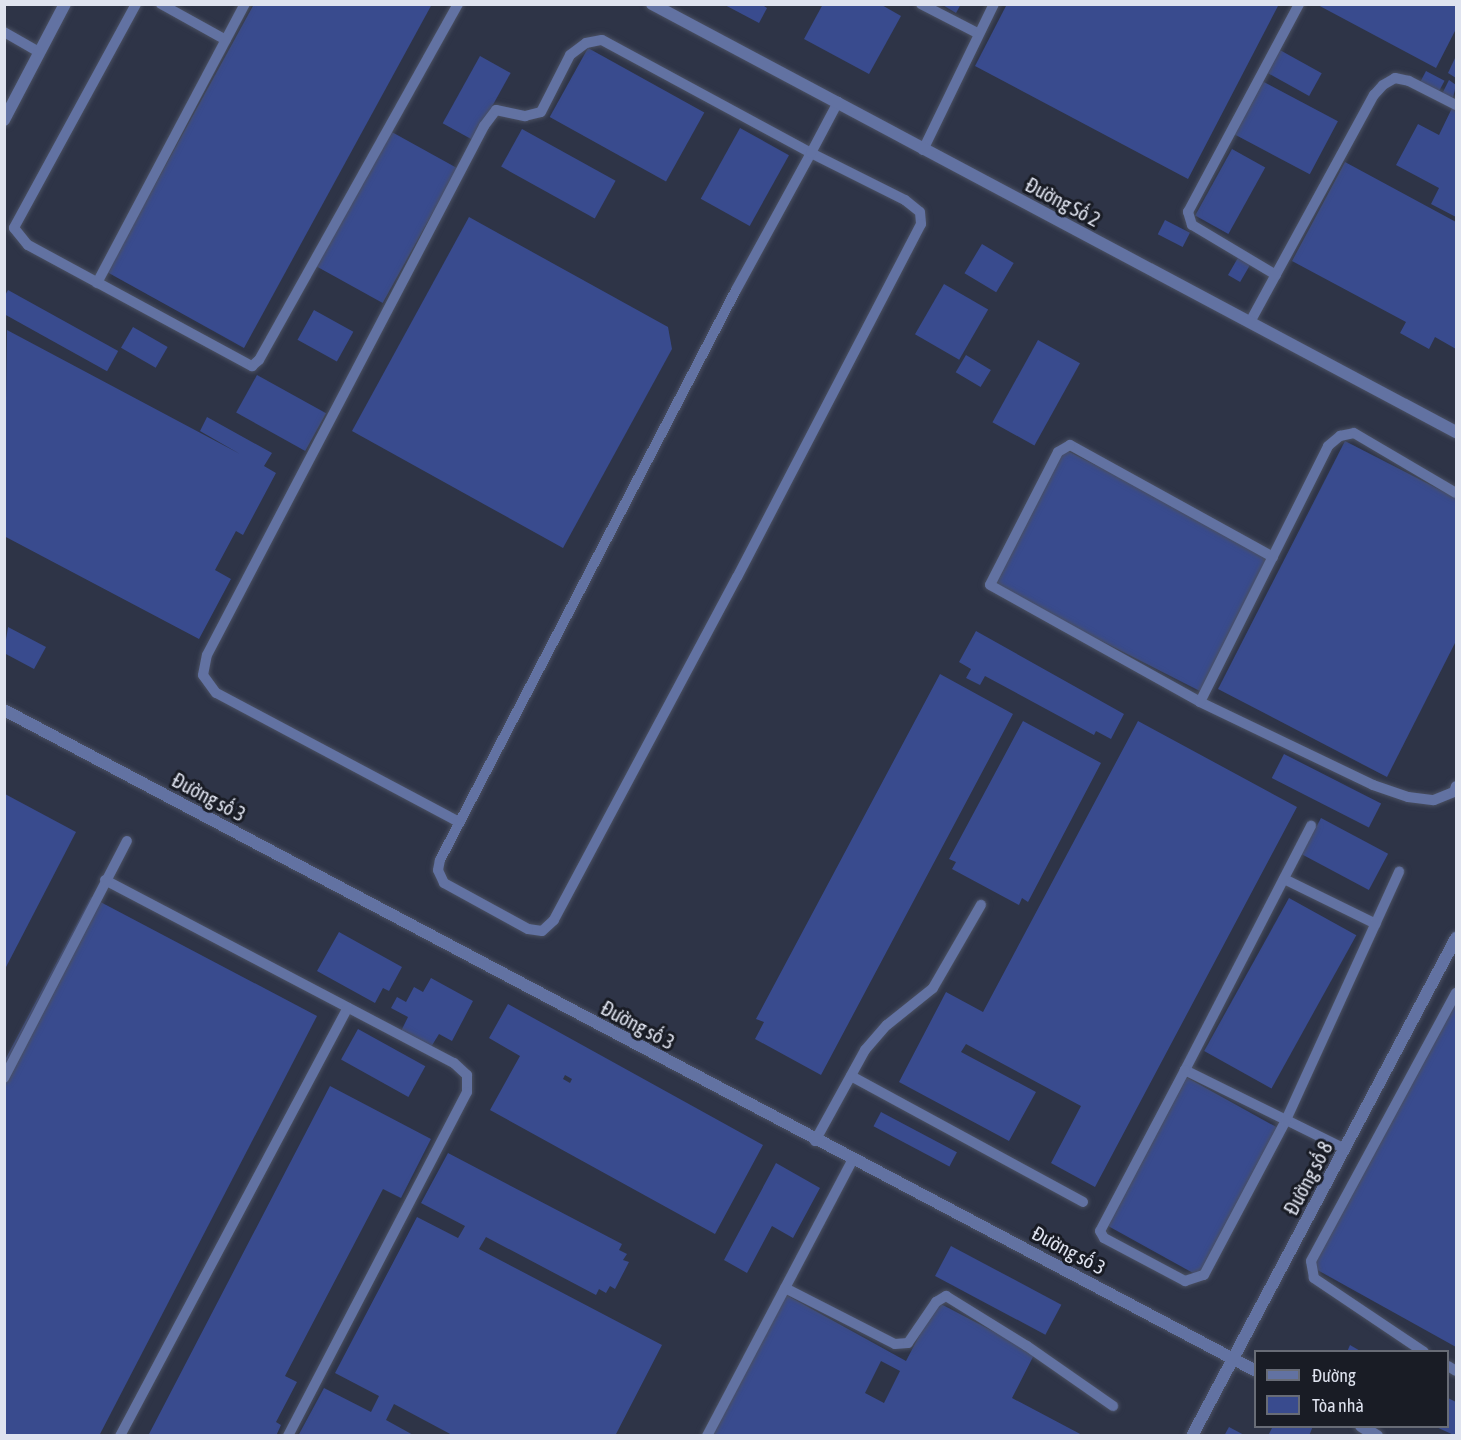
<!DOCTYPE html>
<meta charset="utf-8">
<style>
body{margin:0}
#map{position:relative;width:1461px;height:1440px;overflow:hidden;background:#2e3447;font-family:"Asap Condensed",sans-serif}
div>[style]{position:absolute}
.building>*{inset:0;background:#394b8e;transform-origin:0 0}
.roads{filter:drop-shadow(0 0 2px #4a5062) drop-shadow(0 0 2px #4a5062)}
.lane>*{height:10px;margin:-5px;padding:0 5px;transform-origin:5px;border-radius:5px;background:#6272a2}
.street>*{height:12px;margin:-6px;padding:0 6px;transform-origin:6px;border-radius:6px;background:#6272a2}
span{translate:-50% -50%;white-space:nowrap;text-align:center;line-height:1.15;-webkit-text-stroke:6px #191c25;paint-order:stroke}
.street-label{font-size:20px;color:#dfe3ef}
.frame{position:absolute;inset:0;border:6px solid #dfe3ef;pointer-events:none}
.legend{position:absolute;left:1254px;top:1350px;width:195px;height:78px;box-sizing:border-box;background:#191c25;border:2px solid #686c76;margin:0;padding:8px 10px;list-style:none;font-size:18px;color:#dfe3ef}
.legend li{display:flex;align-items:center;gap:12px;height:30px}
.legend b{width:30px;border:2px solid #686c76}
</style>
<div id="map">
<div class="building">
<i style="clip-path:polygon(254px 4px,432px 4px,244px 348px,107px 272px)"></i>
<i style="clip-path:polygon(723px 4px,761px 4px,767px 8px,759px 23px)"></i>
<i style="clip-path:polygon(823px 4px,880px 4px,901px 16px,869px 74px,804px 39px)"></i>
<i style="clip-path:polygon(941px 4px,961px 4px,956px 13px)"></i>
<i style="clip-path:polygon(1007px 4px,1279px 4px,1188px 179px,975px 66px)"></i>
<i style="clip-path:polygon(1316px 4px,1456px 4px,1456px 29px,1436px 68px)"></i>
<i style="left:588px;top:48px;width:133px;height:79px;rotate:29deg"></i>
<i style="left:1278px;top:49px;width:50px;height:26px;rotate:29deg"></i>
<i style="left:480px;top:56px;width:35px;height:77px;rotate:29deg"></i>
<i style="clip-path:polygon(1456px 56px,1456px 78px,1448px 73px)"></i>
<i style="left:1426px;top:71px;width:21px;height:16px;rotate:28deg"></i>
<i style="clip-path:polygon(1449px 80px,1456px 85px,1452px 102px,1441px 96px)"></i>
<i style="left:1262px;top:81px;width:86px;height:60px;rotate:28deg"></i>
<i style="clip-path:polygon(1453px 106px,1456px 108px,1456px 217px,1431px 204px,1439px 188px,1396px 165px,1418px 124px,1439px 135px)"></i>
<i style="left:740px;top:128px;width:56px;height:81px;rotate:29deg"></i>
<i style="left:522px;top:129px;width:107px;height:43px;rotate:29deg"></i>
<i style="left:390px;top:131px;width:77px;height:154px;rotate:29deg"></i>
<i style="left:1232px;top:149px;width:38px;height:76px;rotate:29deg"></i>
<i style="clip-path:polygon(1345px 162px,1456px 222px,1456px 349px,1435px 337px,1429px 349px,1400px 333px,1406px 322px,1292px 261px)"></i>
<i style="clip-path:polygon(469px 217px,668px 327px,672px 349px,563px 548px,352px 431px)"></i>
<i style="left:1165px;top:220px;width:28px;height:16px;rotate:27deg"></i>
<i style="left:982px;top:244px;width:37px;height:34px;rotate:31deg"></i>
<i style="left:1239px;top:256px;width:14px;height:22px;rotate:30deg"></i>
<i style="left:944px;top:284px;width:51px;height:58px;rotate:30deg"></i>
<i style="left:8px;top:290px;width:126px;height:23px;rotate:29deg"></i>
<i style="left:314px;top:310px;width:45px;height:34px;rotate:29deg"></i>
<i style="left:133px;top:327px;width:40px;height:24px;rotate:30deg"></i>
<i style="clip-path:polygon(7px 330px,240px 454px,200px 431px,207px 417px,272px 453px,264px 466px,276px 473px,243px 535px,236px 531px,215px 570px,231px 579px,199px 639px,4px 536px)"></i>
<i style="left:1038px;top:340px;width:48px;height:94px;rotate:29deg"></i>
<i style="left:966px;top:355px;width:29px;height:20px;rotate:31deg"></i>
<i style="left:257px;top:375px;width:79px;height:43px;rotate:29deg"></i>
<i style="clip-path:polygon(1345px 441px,1456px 498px,1456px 641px,1387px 777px,1218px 689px)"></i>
<i style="left:1062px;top:448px;width:237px;height:154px;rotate:27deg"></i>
<i style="clip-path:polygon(8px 627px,46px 647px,34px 669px,4px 653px)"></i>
<i style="clip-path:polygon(976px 631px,1124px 714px,1111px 739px,1096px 731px,1094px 735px,985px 676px,980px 685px,966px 678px,971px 669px,959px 662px)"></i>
<i style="clip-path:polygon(940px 674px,1013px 714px,821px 1075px,755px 1039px,764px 1022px,756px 1019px)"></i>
<i style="clip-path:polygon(1023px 721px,1101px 763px,1028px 902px,1022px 898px,1019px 905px,952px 869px,956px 862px,949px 859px)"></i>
<i style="clip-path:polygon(1138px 721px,1297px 807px,1095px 1187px,1051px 1163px,1081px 1106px,966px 1044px,961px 1052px,1036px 1092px,1009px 1141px,899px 1082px,946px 992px,983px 1012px)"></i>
<i style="left:1284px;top:754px;width:109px;height:27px;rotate:27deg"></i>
<i style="clip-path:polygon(5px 794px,76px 832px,5px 969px)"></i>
<i style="left:1321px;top:818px;width:76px;height:41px;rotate:28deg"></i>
<i style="clip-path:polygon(91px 897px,317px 1016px,99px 1436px,4px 1436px,4px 1062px)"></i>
<i style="left:1289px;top:898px;width:77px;height:175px;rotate:29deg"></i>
<i style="clip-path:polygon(339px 932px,402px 967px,389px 991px,383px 988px,375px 1003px,317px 971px)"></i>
<i style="clip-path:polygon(431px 978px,473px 1001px,452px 1041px,439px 1034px,431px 1047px,401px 1031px,408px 1017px,391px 1008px,397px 997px,406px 1002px,414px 987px,423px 992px)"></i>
<i style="clip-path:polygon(1456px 997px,1456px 1347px,1312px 1267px)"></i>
<i style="clip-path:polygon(evenodd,508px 1004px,763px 1145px,715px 1234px,490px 1110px,520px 1056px,489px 1038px,508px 1004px,565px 1075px,572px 1079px,570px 1083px,563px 1079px,565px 1075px)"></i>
<i style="left:358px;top:1029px;width:77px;height:35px;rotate:29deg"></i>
<i style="left:1186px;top:1077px;width:107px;height:168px;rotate:29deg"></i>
<i style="clip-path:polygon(330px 1086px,431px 1139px,401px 1198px,383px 1189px,285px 1376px,297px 1382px,276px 1422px,281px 1425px,276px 1436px,148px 1436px)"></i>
<i style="left:881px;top:1112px;width:86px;height:16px;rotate:28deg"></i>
<i style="clip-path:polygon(448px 1153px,622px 1244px,619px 1250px,627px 1254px,623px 1260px,629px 1262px,615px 1289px,610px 1286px,606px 1293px,599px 1289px,596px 1295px,486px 1237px,479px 1249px,662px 1345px,615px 1436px,454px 1436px,394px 1404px,386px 1420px,415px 1436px,298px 1436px,324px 1388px,371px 1412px,379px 1396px,335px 1373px,417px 1217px,458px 1238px,465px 1226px,421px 1203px)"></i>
<i style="clip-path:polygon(776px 1163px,820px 1188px,793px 1238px,772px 1226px,747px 1273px,724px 1260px)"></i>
<i style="left:951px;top:1246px;width:125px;height:34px;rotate:28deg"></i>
<i style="clip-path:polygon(evenodd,783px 1293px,906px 1361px,937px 1302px,1035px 1353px,1012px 1398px,1084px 1436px,708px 1436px,783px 1293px,881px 1361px,900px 1371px,884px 1403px,865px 1393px,881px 1361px)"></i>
<i style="clip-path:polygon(1350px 1345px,1362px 1352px,1347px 1352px)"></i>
<i style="clip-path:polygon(1448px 1398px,1456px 1402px,1456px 1436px,1434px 1426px,1448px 1426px)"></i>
<i style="clip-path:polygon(1273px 1426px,1313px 1426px,1309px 1436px,1268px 1436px)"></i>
<i style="clip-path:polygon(1229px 1427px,1246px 1436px,1224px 1436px)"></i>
</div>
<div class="roads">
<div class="lane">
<i style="left:136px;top:4px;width:255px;rotate:118.6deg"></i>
<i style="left:14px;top:228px;width:22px;rotate:51deg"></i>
<i style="left:28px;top:245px;width:255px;rotate:28.4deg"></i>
<i style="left:252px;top:366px;width:9px;rotate:-41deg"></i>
<i style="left:259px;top:360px;width:408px;rotate:-60.8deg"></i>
<i style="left:161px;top:4px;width:74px;rotate:29deg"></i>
<i style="left:921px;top:4px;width:65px;rotate:27.3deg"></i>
<i style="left:4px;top:32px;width:40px;rotate:29.7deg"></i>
<i style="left:923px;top:150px;width:162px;rotate:-64.1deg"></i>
<i style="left:1276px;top:275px;width:98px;rotate:-149.2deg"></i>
<i style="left:1192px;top:225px;width:14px;rotate:-107deg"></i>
<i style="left:1188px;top:212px;width:236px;rotate:-61.9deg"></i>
<i style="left:97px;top:283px;width:316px;rotate:-62.1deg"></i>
<i style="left:1250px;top:322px;width:259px;rotate:-61.4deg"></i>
<i style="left:1374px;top:95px;width:13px;rotate:-48deg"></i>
<i style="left:1383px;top:85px;width:14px;rotate:-30deg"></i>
<i style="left:1395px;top:78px;width:14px;rotate:12deg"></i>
<i style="left:1409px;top:81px;width:53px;rotate:27.1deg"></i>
<i style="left:1273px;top:557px;width:232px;rotate:-151.1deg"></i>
<i style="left:1070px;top:445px;width:14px;rotate:150deg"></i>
<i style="left:1058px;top:452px;width:149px;rotate:117.1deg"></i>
<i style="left:990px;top:585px;width:240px;rotate:29.1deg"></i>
<i style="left:1200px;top:702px;width:192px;rotate:25.6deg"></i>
<i style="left:1373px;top:785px;width:37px;rotate:19deg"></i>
<i style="left:1408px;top:797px;width:26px;rotate:7deg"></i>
<i style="left:1434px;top:800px;width:22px;rotate:-22deg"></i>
<i style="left:1454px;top:792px;width:6px;rotate:-72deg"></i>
<i style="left:1200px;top:702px;width:286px;rotate:-63.4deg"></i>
<i style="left:1328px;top:446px;width:16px;rotate:-40deg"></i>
<i style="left:1340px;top:436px;width:14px;rotate:-12deg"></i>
<i style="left:1354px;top:433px;width:118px;rotate:30.5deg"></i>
<i style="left:459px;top:822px;width:275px;rotate:-152deg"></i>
<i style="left:216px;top:693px;width:22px;rotate:-126deg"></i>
<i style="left:203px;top:675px;width:20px;rotate:-79deg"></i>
<i style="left:207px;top:655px;width:597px;rotate:-62.36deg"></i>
<i style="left:484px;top:126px;width:20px;rotate:-53deg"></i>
<i style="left:496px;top:110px;width:30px;rotate:12deg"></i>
<i style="left:525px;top:116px;width:16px;rotate:-14deg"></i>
<i style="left:541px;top:112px;width:64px;rotate:-63deg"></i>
<i style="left:570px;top:55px;width:20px;rotate:-37deg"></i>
<i style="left:586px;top:43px;width:16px;rotate:-11deg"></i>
<i style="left:602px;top:40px;width:238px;rotate:28.4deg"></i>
<i style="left:811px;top:153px;width:105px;rotate:26.6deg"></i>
<i style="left:905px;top:200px;width:19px;rotate:39deg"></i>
<i style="left:920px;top:212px;width:12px;rotate:85deg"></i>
<i style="left:921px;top:224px;width:398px;rotate:117.5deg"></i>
<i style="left:737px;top:577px;width:389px;rotate:118.1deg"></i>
<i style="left:554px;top:920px;width:16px;rotate:137deg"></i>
<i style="left:542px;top:931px;width:14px;rotate:-172deg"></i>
<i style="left:528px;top:929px;width:96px;rotate:-151.3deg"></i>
<i style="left:444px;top:883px;width:14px;rotate:-115deg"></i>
<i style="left:438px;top:870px;width:10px;rotate:-79deg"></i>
<i style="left:440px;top:860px;width:642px;rotate:-62.56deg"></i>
<i style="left:736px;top:290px;width:156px;rotate:-61.3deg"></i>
<i style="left:811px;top:153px;width:58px;rotate:-62.1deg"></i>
<i style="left:1284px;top:879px;width:102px;rotate:26.1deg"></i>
<i style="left:105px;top:880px;width:394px;rotate:27.7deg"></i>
<i style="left:454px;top:1063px;width:18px;rotate:43deg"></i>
<i style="left:467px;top:1075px;width:17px;rotate:90deg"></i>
<i style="left:467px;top:1092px;width:388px;rotate:117.5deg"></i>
<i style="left:1185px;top:1070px;width:275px;rotate:-62.7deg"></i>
<i style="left:851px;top:1076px;width:264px;rotate:28.5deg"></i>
<i style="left:4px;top:1078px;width:267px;rotate:-62.6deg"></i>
<i style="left:815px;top:1141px;width:104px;rotate:-61.2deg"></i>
<i style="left:865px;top:1050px;width:33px;rotate:-49deg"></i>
<i style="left:887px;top:1025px;width:59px;rotate:-38.8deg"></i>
<i style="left:933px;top:988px;width:96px;rotate:-60deg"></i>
<i style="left:1345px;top:1149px;width:66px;rotate:-153.8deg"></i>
<i style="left:1286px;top:1120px;width:113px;rotate:-153.7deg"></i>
<i style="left:1185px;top:1070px;width:182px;rotate:117.8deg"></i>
<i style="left:1100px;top:1231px;width:8px;rotate:60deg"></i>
<i style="left:1104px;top:1238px;width:92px;rotate:28deg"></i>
<i style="left:1185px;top:1281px;width:20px;rotate:-18deg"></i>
<i style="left:1204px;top:1275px;width:175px;rotate:-62.1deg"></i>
<i style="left:1286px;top:1120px;width:273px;rotate:-65.5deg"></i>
<i style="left:785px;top:1288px;width:123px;rotate:27deg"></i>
<i style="left:895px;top:1344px;width:13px;rotate:-4deg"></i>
<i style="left:908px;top:1343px;width:50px;rotate:-55.7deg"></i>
<i style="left:936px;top:1302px;width:12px;rotate:-31deg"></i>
<i style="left:946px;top:1296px;width:95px;rotate:31.7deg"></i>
<i style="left:1027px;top:1346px;width:105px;rotate:34.9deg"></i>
<i style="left:1424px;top:1352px;width:133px;rotate:-146.1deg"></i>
<i style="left:1314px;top:1278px;width:17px;rotate:-100deg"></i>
<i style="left:1311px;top:1261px;width:305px;rotate:-61.6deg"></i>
<i style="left:1448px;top:1366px;width:9px;rotate:32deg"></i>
<i style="left:120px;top:1436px;width:485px;rotate:-62deg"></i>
<i style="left:707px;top:1436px;width:313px;rotate:-62.2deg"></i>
</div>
<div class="street">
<i style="left:652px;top:4px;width:911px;rotate:28.03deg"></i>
<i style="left:4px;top:120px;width:131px;rotate:-62.3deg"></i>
<i style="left:4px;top:710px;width:1416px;rotate:27.83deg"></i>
<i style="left:1361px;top:1426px;width:19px;rotate:32deg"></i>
<i style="left:1192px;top:1436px;width:564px;rotate:-62.07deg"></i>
</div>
</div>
<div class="street-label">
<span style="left:1063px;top:202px;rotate:28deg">Đường Số 2</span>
<span style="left:209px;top:797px;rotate:28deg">Đường số 3</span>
<span style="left:638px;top:1025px;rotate:28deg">Đường số 3</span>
<span style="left:1308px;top:1178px;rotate:-62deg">Đường số 8</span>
<span style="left:1069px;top:1250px;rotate:28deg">Đường số 3</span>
</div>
<div class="frame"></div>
<ul class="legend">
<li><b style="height:8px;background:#6272a2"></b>Đường</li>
<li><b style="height:16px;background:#394b8e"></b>Tòa nhà</li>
</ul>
</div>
